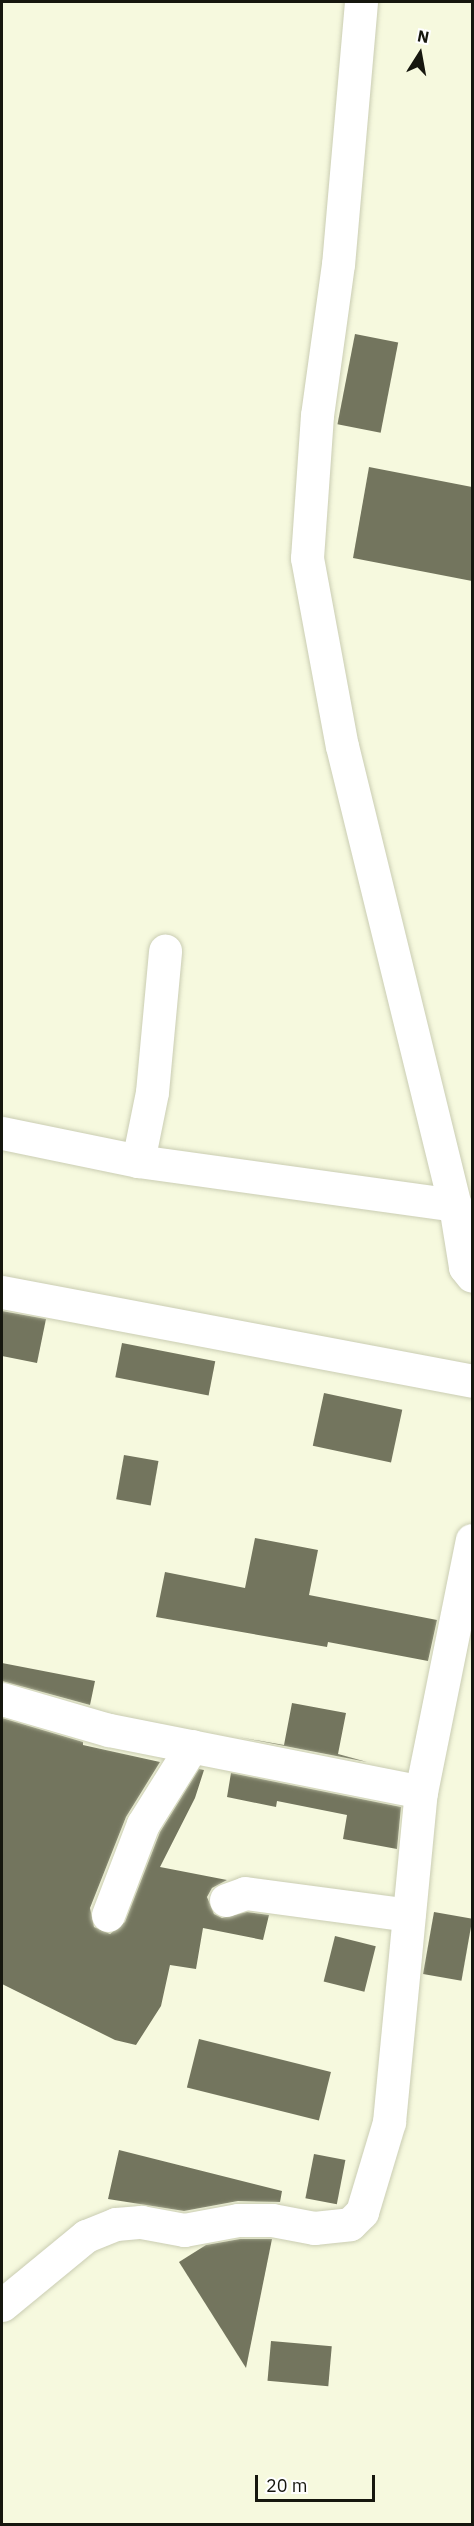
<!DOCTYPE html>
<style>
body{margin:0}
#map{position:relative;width:474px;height:2526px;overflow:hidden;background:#f6f9de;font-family:"IBM Plex Sans",sans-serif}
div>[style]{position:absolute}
.building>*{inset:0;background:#73755e;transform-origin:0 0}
.roads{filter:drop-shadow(0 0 2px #cacdb3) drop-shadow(0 0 2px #cacdb3)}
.minor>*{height:33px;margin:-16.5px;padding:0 16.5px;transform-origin:16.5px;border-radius:16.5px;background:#fff}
span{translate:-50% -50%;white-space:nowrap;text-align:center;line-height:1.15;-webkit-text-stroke:4.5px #fff;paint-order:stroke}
.frame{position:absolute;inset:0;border:3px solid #16170e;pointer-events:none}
.north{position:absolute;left:390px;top:24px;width:60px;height:60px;-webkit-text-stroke:4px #fff;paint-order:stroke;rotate:11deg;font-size:16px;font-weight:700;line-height:24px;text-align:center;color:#16170e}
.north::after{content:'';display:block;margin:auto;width:21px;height:27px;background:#16170e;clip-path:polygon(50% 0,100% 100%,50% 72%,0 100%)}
.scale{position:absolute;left:255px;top:2475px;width:120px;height:27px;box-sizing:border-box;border:3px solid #16170e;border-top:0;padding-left:8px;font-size:18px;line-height:21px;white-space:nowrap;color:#16170e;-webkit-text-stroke:4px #fff;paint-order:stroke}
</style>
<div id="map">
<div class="building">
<i style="left:355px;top:334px;width:44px;height:92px;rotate:11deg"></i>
<i style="clip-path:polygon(369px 467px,472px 487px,472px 581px,353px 558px)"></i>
<i style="clip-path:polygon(2px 1311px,46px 1319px,37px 1363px,2px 1356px)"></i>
<i style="left:122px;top:1343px;width:95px;height:35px;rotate:11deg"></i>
<i style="left:324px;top:1393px;width:80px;height:54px;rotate:12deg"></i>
<i style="left:124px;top:1455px;width:35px;height:45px;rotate:10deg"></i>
<i style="clip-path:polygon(255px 1538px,318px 1550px,309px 1595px,437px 1620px,428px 1661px,328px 1642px,327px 1647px,156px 1617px,165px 1572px,245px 1588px)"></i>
<i style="clip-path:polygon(2px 1663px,95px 1681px,90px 1705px,2px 1681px)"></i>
<i style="clip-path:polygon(292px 1703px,346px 1713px,338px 1754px,367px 1762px,238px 1737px,284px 1745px)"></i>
<i style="clip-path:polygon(2px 1718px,83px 1742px,83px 1745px,160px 1762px,126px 1817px,90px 1908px,94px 1927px,110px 1934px,125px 1922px,160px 1832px,199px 1769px,204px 1770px,195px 1798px,160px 1867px,227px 1880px,212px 1888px,207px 1897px,214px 1914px,222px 1918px,247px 1912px,269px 1915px,263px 1940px,203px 1928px,196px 1969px,170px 1965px,161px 2006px,136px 2045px,115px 2040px,2px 1984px)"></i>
<i style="clip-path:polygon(231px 1773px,401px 1807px,397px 1849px,343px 1839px,347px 1815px,277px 1801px,276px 1807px,227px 1797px)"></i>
<i style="left:434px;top:1912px;width:39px;height:63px;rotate:10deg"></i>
<i style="left:335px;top:1936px;width:42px;height:47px;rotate:14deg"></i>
<i style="left:199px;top:2039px;width:136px;height:50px;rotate:14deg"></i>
<i style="clip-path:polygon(119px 2150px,282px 2191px,280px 2202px,238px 2201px,184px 2211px,108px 2199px)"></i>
<i style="left:314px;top:2154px;width:32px;height:45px;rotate:11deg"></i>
<i style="clip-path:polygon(240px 2239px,272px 2239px,246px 2368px,179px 2262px,206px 2245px)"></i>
<i style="left:271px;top:2341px;width:61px;height:40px;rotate:5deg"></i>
</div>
<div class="roads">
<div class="minor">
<i style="left:361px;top:2px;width:263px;rotate:95deg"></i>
<i style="left:338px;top:264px;width:152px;rotate:97.9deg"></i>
<i style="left:317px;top:415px;width:143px;rotate:94deg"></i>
<i style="left:307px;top:558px;width:191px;rotate:79.5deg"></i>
<i style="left:342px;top:746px;width:473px;rotate:76.2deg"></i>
<i style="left:455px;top:1205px;width:63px;rotate:80.8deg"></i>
<i style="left:465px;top:1267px;width:11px;rotate:52deg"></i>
<i style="left:2px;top:1133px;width:139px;rotate:11.6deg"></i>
<i style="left:138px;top:1161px;width:320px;rotate:7.9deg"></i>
<i style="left:138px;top:1161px;width:70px;rotate:-78.5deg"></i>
<i style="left:152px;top:1092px;width:142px;rotate:-84.7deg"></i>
<i style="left:2px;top:1292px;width:478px;rotate:10.7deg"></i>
<i style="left:2px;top:1699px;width:111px;rotate:16.2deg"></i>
<i style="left:109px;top:1730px;width:318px;rotate:11.2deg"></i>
<i style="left:226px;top:1900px;width:20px;rotate:-20deg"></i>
<i style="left:245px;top:1893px;width:165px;rotate:7.6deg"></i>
<i style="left:108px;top:1915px;width:97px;rotate:-69deg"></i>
<i style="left:143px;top:1824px;width:92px;rotate:-57.9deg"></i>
<i style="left:2px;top:2305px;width:109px;rotate:-39.4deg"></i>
<i style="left:86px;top:2236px;width:32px;rotate:-22deg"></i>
<i style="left:116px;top:2224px;width:25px;rotate:-5deg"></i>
<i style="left:141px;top:2222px;width:44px;rotate:10.5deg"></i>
<i style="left:184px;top:2230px;width:55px;rotate:-10.5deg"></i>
<i style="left:238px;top:2220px;width:34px"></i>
<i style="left:272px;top:2220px;width:43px;rotate:10.8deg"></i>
<i style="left:314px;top:2228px;width:36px;rotate:-6deg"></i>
<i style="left:350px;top:2224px;width:17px;rotate:-45deg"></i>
<i style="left:362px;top:2212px;width:94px;rotate:-73.3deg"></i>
<i style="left:389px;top:2122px;width:332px;rotate:-84.5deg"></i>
<i style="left:421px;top:1792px;width:257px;rotate:-78.6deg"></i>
</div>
</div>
<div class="frame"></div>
<div class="north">N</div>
<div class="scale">20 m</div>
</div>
